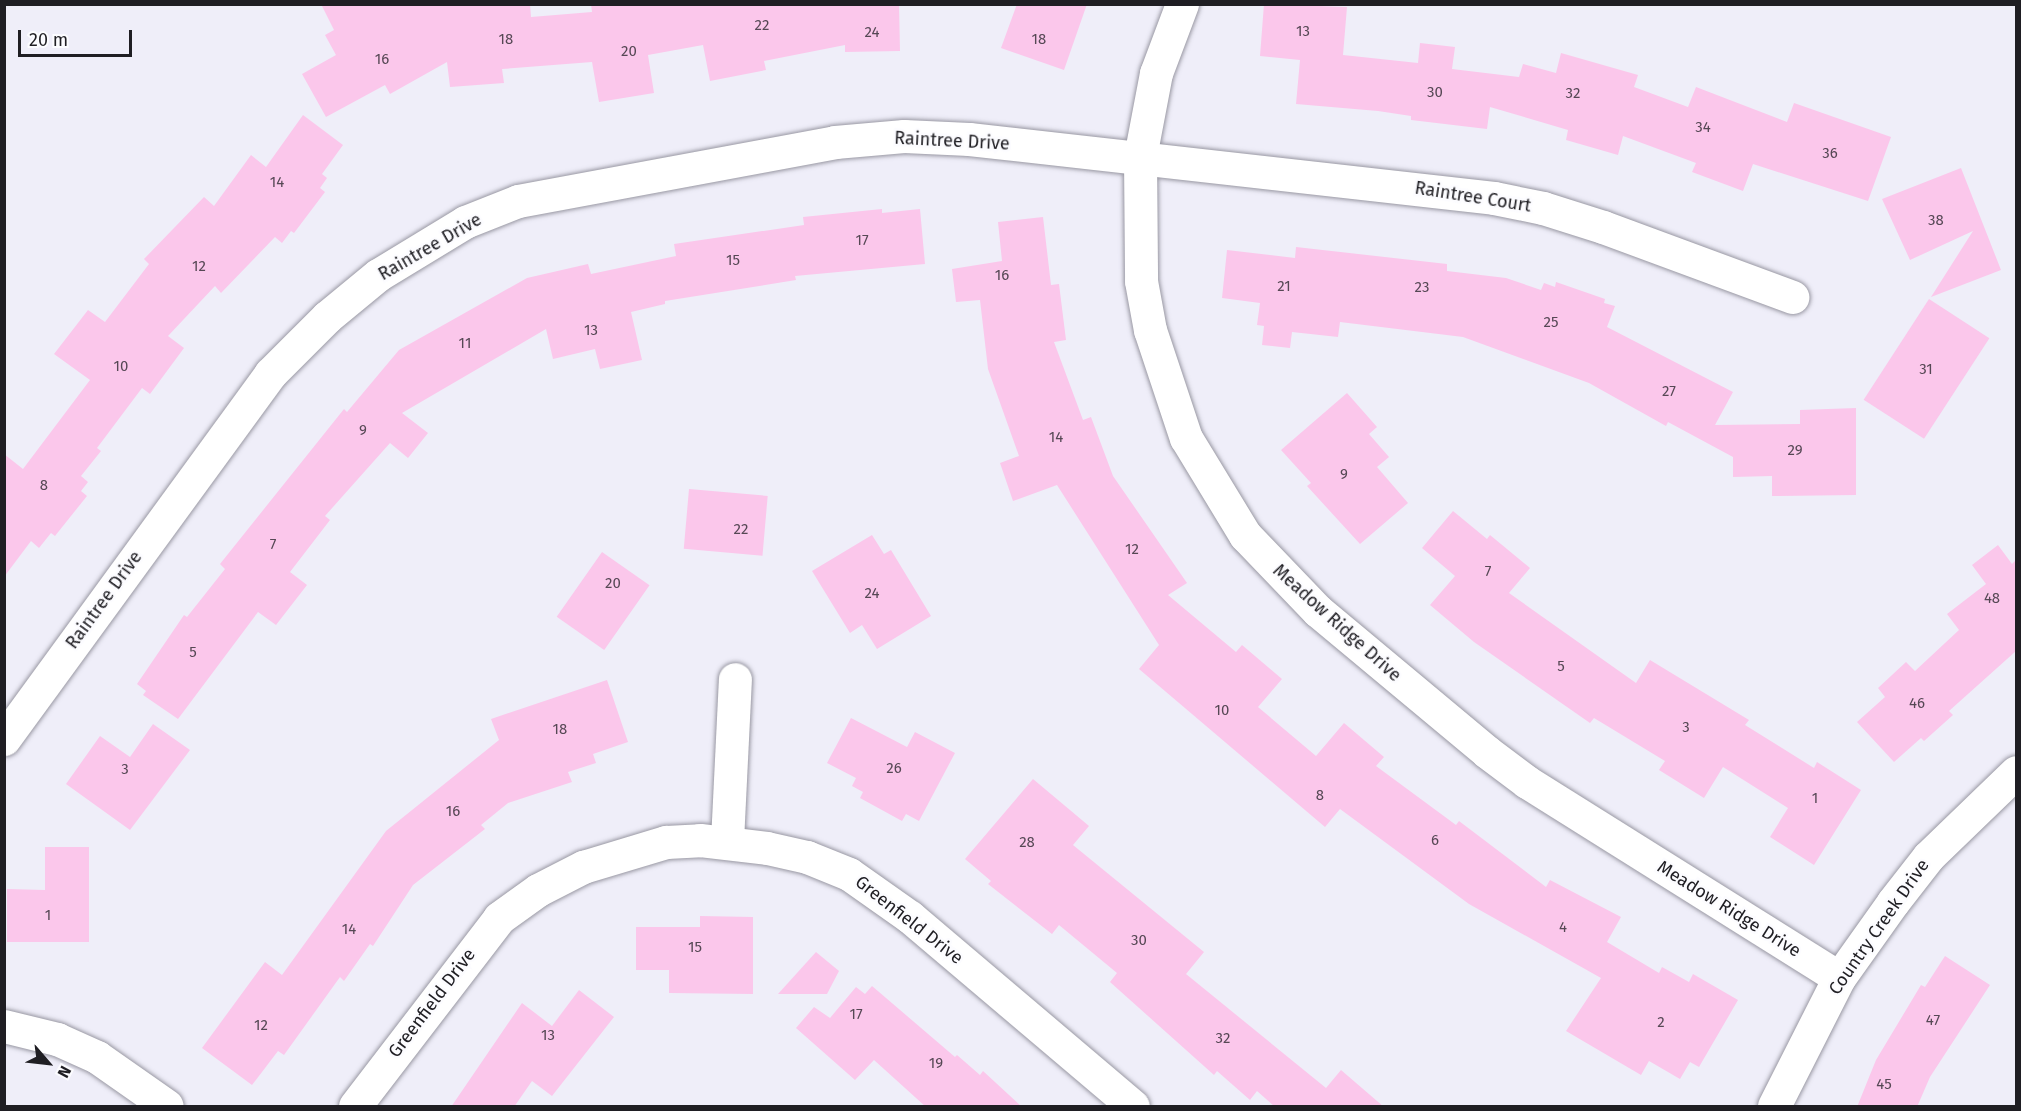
<!DOCTYPE html>
<style>
body{margin:0}
#map{position:relative;width:2021px;height:1111px;overflow:hidden;background:#efeef9;font-family:"Fira Sans",sans-serif}
div>[style]{position:absolute}
.building>*{inset:0;background:#fbc7eb;transform-origin:0 0}
.roads{filter:drop-shadow(0 0 2px #9998a3) drop-shadow(0 0 2px #9998a3)}
.minor>*{height:33px;margin:-16.5px;padding:0 16.5px;transform-origin:16.5px;border-radius:16.5px;background:#fff}
span{translate:-50% -50%;white-space:nowrap;text-align:center;line-height:1.15;-webkit-text-stroke:5px #fcfcff;paint-order:stroke}
.number-label{font-size:15px;color:#564855}
.number-label span{-webkit-text-stroke-width:0}
.street-label{font-size:18px;color:#1f1e23}
.frame{position:absolute;inset:0;border:6px solid #1f1e23;pointer-events:none}
.north{position:absolute;left:18px;top:1033px;width:60px;height:60px;-webkit-text-stroke:4px #fcfcff;paint-order:stroke;rotate:118deg;font-size:16px;font-weight:700;line-height:24px;text-align:center;color:#1f1e23}
.north::after{content:'';display:block;margin:auto;width:21px;height:27px;background:#1f1e23;clip-path:polygon(50% 0,100% 100%,50% 72%,0 100%)}
.scale{position:absolute;left:18px;top:30px;width:114px;height:27px;box-sizing:border-box;border:3px solid #1f1e23;border-top:0;padding-left:8px;font-size:18px;line-height:21px;white-space:nowrap;color:#1f1e23;-webkit-text-stroke:4px #fcfcff;paint-order:stroke}
</style>
<div id="map">
<div class="building">
<i style="clip-path:polygon(321px 4px,530px 4px,531px 17px,592px 12px,591px 4px,899px 4px,900px 51px,845px 52px,845px 45px,764px 61px,766px 70px,710px 81px,703px 45px,648px 55px,654px 93px,599px 102px,592px 62px,502px 69px,504px 83px,450px 87px,447px 62px,390px 94px,385px 85px,326px 117px,302px 74px,336px 55px,325px 35px,334px 30px)"></i>
<i style="clip-path:polygon(1017px 4px,1087px 4px,1064px 70px,1001px 48px)"></i>
<i style="clip-path:polygon(1264px 4px,1347px 7px,1343px 55px,1418px 63px,1420px 43px,1455px 47px,1452px 69px,1519px 77px,1523px 64px,1556px 73px,1561px 53px,1638px 75px,1634px 87px,1688px 107px,1696px 87px,1787px 122px,1794px 103px,1891px 137px,1868px 201px,1753px 164px,1743px 191px,1692px 172px,1696px 163px,1623px 136px,1618px 155px,1566px 140px,1568px 130px,1490px 107px,1487px 129px,1411px 120px,1411px 116px,1378px 111px,1296px 104px,1300px 60px,1260px 56px)"></i>
<i style="clip-path:polygon(303px 115px,343px 145px,322px 174px,327px 178px,320px 188px,325px 192px,294px 233px,291px 231px,282px 243px,275px 237px,221px 293px,215px 286px,168px 336px,184px 348px,150px 394px,142px 388px,97px 448px,101px 451px,81px 476px,88px 482px,81px 491px,87px 496px,55px 536px,51px 533px,39px 548px,31px 541px,4px 577px,4px 454px,23px 469px,90px 380px,54px 354px,88px 310px,105px 322px,149px 264px,144px 259px,204px 197px,214px 206px,251px 155px,266px 167px)"></i>
<i style="clip-path:polygon(1961px 168px,2001px 270px,1931px 297px,1973px 231px,1910px 260px,1882px 199px)"></i>
<i style="clip-path:polygon(882px 209px,882px 213px,920px 209px,925px 264px,795px 276px,796px 280px,665px 301px,665px 304px,631px 312px,642px 360px,600px 369px,595px 349px,553px 359px,546px 329px,402px 413px,428px 433px,408px 458px,390px 443px,325px 516px,330px 520px,290px 572px,307px 585px,276px 625px,258px 612px,178px 719px,143px 695px,146px 691px,137px 684px,184px 615px,187px 617px,225px 569px,220px 564px,344px 409px,347px 412px,399px 350px,527px 278px,588px 264px,591px 274px,676px 256px,674px 244px,804px 225px,803px 217px)"></i>
<i style="clip-path:polygon(1043px 217px,1051px 285px,1059px 284px,1066px 340px,1054px 342px,1083px 420px,1091px 417px,1113px 476px,1187px 583px,1168px 595px,1236px 652px,1242px 645px,1282px 679px,1258px 707px,1316px 756px,1344px 723px,1384px 757px,1376px 766px,1456px 825px,1459px 821px,1546px 887px,1550px 880px,1621px 917px,1607px 942px,1659px 973px,1662px 967px,1689px 982px,1693px 974px,1738px 1000px,1699px 1067px,1690px 1062px,1680px 1079px,1649px 1061px,1641px 1075px,1566px 1031px,1601px 978px,1469px 904px,1340px 809px,1325px 827px,1139px 669px,1159px 645px,1057px 485px,1013px 501px,1000px 463px,1019px 456px,988px 369px,980px 300px,956px 302px,952px 269px,1002px 261px,998px 222px)"></i>
<i style="clip-path:polygon(1296px 247px,1447px 264px,1447px 271px,1506px 278px,1541px 290px,1544px 283px,1555px 287px,1556px 282px,1605px 299px,1604px 303px,1615px 306px,1607px 327px,1733px 392px,1715px 425px,1800px 424px,1800px 410px,1856px 408px,1856px 495px,1772px 496px,1772px 476px,1733px 477px,1733px 457px,1668px 422px,1666px 426px,1589px 383px,1463px 337px,1340px 322px,1338px 337px,1292px 332px,1290px 348px,1262px 345px,1264px 326px,1257px 325px,1260px 303px,1222px 298px,1227px 250px,1295px 258px)"></i>
<i style="left:1929px;top:299px;width:72px;height:120px;rotate:33deg"></i>
<i style="clip-path:polygon(1347px 393px,1377px 427px,1369px 434px,1389px 457px,1377px 467px,1408px 503px,1360px 544px,1307px 486px,1311px 483px,1281px 450px)"></i>
<i style="left:689px;top:489px;width:79px;height:60px;rotate:5deg"></i>
<i style="clip-path:polygon(1453px 511px,1487px 539px,1490px 535px,1530px 568px,1509px 593px,1636px 683px,1650px 660px,1749px 720px,1745px 725px,1814px 768px,1817px 762px,1861px 790px,1814px 865px,1770px 837px,1788px 808px,1723px 767px,1704px 798px,1659px 770px,1665px 761px,1594px 718px,1590px 723px,1474px 642px,1430px 605px,1455px 576px,1422px 548px)"></i>
<i style="clip-path:polygon(872px 535px,884px 554px,891px 550px,931px 616px,877px 649px,862px 625px,850px 633px,812px 571px)"></i>
<i style="clip-path:polygon(1998px 545px,2012px 564px,2016px 560px,2016px 651px,1949px 711px,1953px 715px,1924px 741px,1921px 738px,1894px 762px,1857px 722px,1885px 697px,1878px 688px,1906px 662px,1915px 671px,1959px 630px,1947px 614px,1986px 584px,1972px 565px)"></i>
<i style="left:602px;top:552px;width:58px;height:79px;rotate:35deg"></i>
<i style="clip-path:polygon(607px 680px,628px 742px,593px 754px,596px 763px,568px 772px,572px 782px,508px 803px,481px 825px,485px 829px,413px 885px,373px 946px,370px 944px,344px 981px,340px 977px,284px 1055px,278px 1051px,252px 1085px,202px 1048px,265px 962px,282px 975px,386px 831px,499px 740px,491px 719px)"></i>
<i style="clip-path:polygon(851px 718px,907px 747px,915px 732px,955px 753px,919px 821px,906px 814px,902px 821px,860px 798px,863px 792px,852px 786px,856px 778px,827px 763px)"></i>
<i style="clip-path:polygon(153px 724px,190px 750px,130px 830px,66px 784px,100px 736px,130px 757px)"></i>
<i style="clip-path:polygon(1033px 779px,1089px 826px,1073px 845px,1204px 952px,1186px 974px,1326px 1088px,1341px 1070px,1384px 1107px,1275px 1107px,1257px 1091px,1250px 1100px,1217px 1071px,1214px 1075px,1110px 982px,1117px 973px,1059px 925px,1052px 934px,988px 884px,991px 881px,965px 859px)"></i>
<i style="clip-path:polygon(45px 847px,89px 847px,89px 942px,7px 942px,7px 889px,45px 890px)"></i>
<i style="clip-path:polygon(700px 916px,753px 917px,753px 994px,669px 993px,669px 970px,636px 970px,636px 927px,700px 927px)"></i>
<i style="clip-path:polygon(816px 952px,839px 971px,827px 994px,778px 994px)"></i>
<i style="clip-path:polygon(1945px 956px,1990px 985px,1930px 1077px,1917px 1107px,1857px 1107px,1876px 1060px,1921px 985px,1925px 987px)"></i>
<i style="clip-path:polygon(872px 986px,955px 1057px,957px 1055px,980px 1075px,983px 1071px,1022px 1107px,926px 1107px,874px 1060px,855px 1080px,796px 1028px,814px 1007px,830px 1018px,856px 987px,865px 994px)"></i>
<i style="clip-path:polygon(579px 990px,614px 1017px,552px 1096px,532px 1081px,514px 1107px,451px 1107px,522px 1003px,552px 1026px)"></i>
</div>
<div class="roads">
<div class="minor">
<i style="left:1182px;top:4px;width:74px;rotate:110.6deg"></i>
<i style="left:1156px;top:73px;width:86px;rotate:100.8deg"></i>
<i style="left:1140px;top:157px;width:124px;rotate:89.5deg"></i>
<i style="left:1141px;top:281px;width:50px;rotate:79.6deg"></i>
<i style="left:1150px;top:330px;width:114px;rotate:71.6deg"></i>
<i style="left:1186px;top:438px;width:114px;rotate:58.7deg"></i>
<i style="left:1245px;top:535px;width:105px;rotate:46.2deg"></i>
<i style="left:1318px;top:611px;width:220px;rotate:39.8deg"></i>
<i style="left:1487px;top:752px;width:50px;rotate:36.9deg"></i>
<i style="left:1527px;top:782px;width:368px;rotate:32.1deg"></i>
<i style="left:4px;top:739px;width:452px;rotate:-53.9deg"></i>
<i style="left:270px;top:374px;width:81px;rotate:-45deg"></i>
<i style="left:327px;top:317px;width:66px;rotate:-39.5deg"></i>
<i style="left:378px;top:275px;width:102px;rotate:-31.3deg"></i>
<i style="left:465px;top:222px;width:57px;rotate:-21.6deg"></i>
<i style="left:518px;top:201px;width:322px;rotate:-10.5deg"></i>
<i style="left:835px;top:142px;width:69px;rotate:-5deg"></i>
<i style="left:904px;top:136px;width:65px;rotate:2.6deg"></i>
<i style="left:969px;top:139px;width:528px;rotate:6.41deg"></i>
<i style="left:1494px;top:198px;width:50px;rotate:11.5deg"></i>
<i style="left:1543px;top:208px;width:63px;rotate:17.6deg"></i>
<i style="left:1603px;top:227px;width:202px;rotate:20.3deg"></i>
<i style="left:727px;top:841px;width:162px;rotate:-87.2deg"></i>
<i style="left:4px;top:1026px;width:55px;rotate:13.8deg"></i>
<i style="left:57px;top:1039px;width:44px;rotate:24.2deg"></i>
<i style="left:97px;top:1057px;width:85px;rotate:35deg"></i>
<i style="left:355px;top:1106px;width:237px;rotate:-52.5deg"></i>
<i style="left:499px;top:918px;width:48px;rotate:-35.7deg"></i>
<i style="left:538px;top:890px;width:51px;rotate:-27.1deg"></i>
<i style="left:583px;top:867px;width:87px;rotate:-16.8deg"></i>
<i style="left:666px;top:842px;width:34px;rotate:-3deg"></i>
<i style="left:700px;top:840px;width:67px;rotate:6.8deg"></i>
<i style="left:767px;top:848px;width:41px;rotate:12.7deg"></i>
<i style="left:807px;top:857px;width:45px;rotate:22deg"></i>
<i style="left:849px;top:874px;width:75px;rotate:35.2deg"></i>
<i style="left:910px;top:917px;width:292px;rotate:40.3deg"></i>
<i style="left:1774px;top:1106px;width:144px;rotate:-63.1deg"></i>
<i style="left:1839px;top:978px;width:93px;rotate:-54.6deg"></i>
<i style="left:1893px;top:902px;width:57px;rotate:-52.1deg"></i>
<i style="left:1928px;top:857px;width:122px;rotate:-44deg"></i>
</div>
</div>
<div class="number-label">
<span style="left:762px;top:26px">22</span>
<span style="left:1303px;top:32px">13</span>
<span style="left:872px;top:33px">24</span>
<span style="left:506px;top:40px">18</span>
<span style="left:1039px;top:40px">18</span>
<span style="left:629px;top:52px">20</span>
<span style="left:382px;top:60px">16</span>
<span style="left:1435px;top:93px">30</span>
<span style="left:1573px;top:94px">32</span>
<span style="left:1703px;top:128px">34</span>
<span style="left:1830px;top:154px">36</span>
<span style="left:277px;top:183px">14</span>
<span style="left:1936px;top:221px">38</span>
<span style="left:862px;top:241px">17</span>
<span style="left:733px;top:261px">15</span>
<span style="left:199px;top:267px">12</span>
<span style="left:1002px;top:276px">16</span>
<span style="left:1284px;top:287px">21</span>
<span style="left:1422px;top:288px">23</span>
<span style="left:1551px;top:323px">25</span>
<span style="left:591px;top:331px">13</span>
<span style="left:465px;top:344px">11</span>
<span style="left:121px;top:367px">10</span>
<span style="left:1926px;top:370px">31</span>
<span style="left:1669px;top:392px">27</span>
<span style="left:363px;top:431px">9</span>
<span style="left:1056px;top:438px">14</span>
<span style="left:1795px;top:451px">29</span>
<span style="left:1344px;top:475px">9</span>
<span style="left:44px;top:486px">8</span>
<span style="left:741px;top:530px">22</span>
<span style="left:273px;top:545px">7</span>
<span style="left:1132px;top:550px">12</span>
<span style="left:1488px;top:572px">7</span>
<span style="left:613px;top:584px">20</span>
<span style="left:872px;top:594px">24</span>
<span style="left:1992px;top:599px">48</span>
<span style="left:193px;top:653px">5</span>
<span style="left:1561px;top:667px">5</span>
<span style="left:1917px;top:704px">46</span>
<span style="left:1222px;top:711px">10</span>
<span style="left:1686px;top:728px">3</span>
<span style="left:560px;top:730px">18</span>
<span style="left:894px;top:769px">26</span>
<span style="left:125px;top:770px">3</span>
<span style="left:1320px;top:796px">8</span>
<span style="left:1815px;top:799px">1</span>
<span style="left:453px;top:812px">16</span>
<span style="left:1435px;top:841px">6</span>
<span style="left:1027px;top:843px">28</span>
<span style="left:48px;top:916px">1</span>
<span style="left:1563px;top:928px">4</span>
<span style="left:349px;top:930px">14</span>
<span style="left:1139px;top:941px">30</span>
<span style="left:695px;top:948px">15</span>
<span style="left:856px;top:1015px">17</span>
<span style="left:1933px;top:1021px">47</span>
<span style="left:1661px;top:1023px">2</span>
<span style="left:261px;top:1026px">12</span>
<span style="left:548px;top:1036px">13</span>
<span style="left:1223px;top:1039px">32</span>
<span style="left:936px;top:1064px">19</span>
<span style="left:1884px;top:1085px">45</span>
</div>
<div class="street-label">
<span style="left:952px;top:141px;rotate:3deg">Raintree Drive</span>
<span style="left:1473px;top:197px;rotate:9deg">Raintree Court</span>
<span style="left:430px;top:247px;rotate:-30deg">Raintree Drive</span>
<span style="left:104px;top:600px;rotate:-54deg">Raintree Drive</span>
<span style="left:1337px;top:623px;rotate:42deg">Meadow Ridge Drive</span>
<span style="left:1729px;top:909px;rotate:32deg">Meadow Ridge Drive</span>
<span style="left:909px;top:920px;rotate:38deg">Greenfield Drive</span>
<span style="left:1879px;top:927px;rotate:-55deg">Country Creek Drive</span>
<span style="left:432px;top:1003px;rotate:-53deg">Greenfield Drive</span>
</div>
<div class="frame"></div>
<div class="north">N</div>
<div class="scale">20 m</div>
</div>
